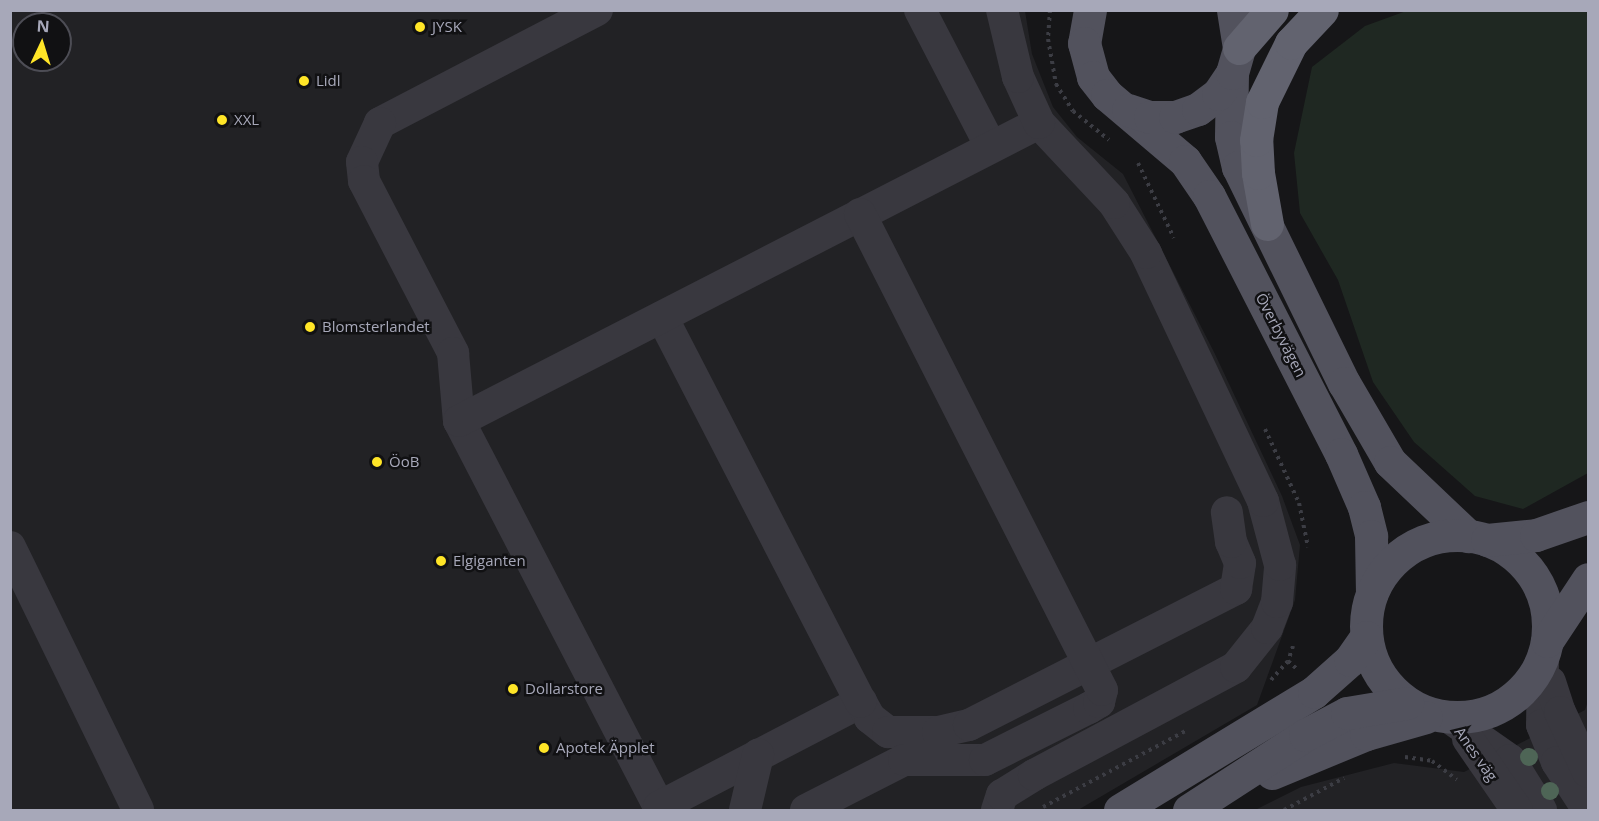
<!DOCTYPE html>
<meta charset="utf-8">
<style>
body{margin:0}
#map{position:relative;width:1599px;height:821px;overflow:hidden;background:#161618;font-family:"Open Sans",sans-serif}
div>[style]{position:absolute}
.built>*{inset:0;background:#222225}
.green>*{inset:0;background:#1f2822}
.path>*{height:4px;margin-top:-2px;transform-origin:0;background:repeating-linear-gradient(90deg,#3c3d44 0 3px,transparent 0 7.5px)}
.minor>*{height:32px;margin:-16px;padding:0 16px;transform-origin:16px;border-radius:16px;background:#39383f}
.major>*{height:33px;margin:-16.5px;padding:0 16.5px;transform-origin:16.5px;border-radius:16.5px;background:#52525d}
.major>.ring{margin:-16.5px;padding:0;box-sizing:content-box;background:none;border:33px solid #52525d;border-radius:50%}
.highway>*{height:33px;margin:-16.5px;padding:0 16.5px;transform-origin:16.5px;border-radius:16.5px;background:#62636f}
.trees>*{width:18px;height:18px;margin:-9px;border-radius:50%;background:#4e6556}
.dots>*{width:16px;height:16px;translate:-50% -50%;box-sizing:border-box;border:3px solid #111113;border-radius:50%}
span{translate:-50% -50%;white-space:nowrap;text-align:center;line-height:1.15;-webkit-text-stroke:5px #111113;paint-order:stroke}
.poi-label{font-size:15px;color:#a7a8b9}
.left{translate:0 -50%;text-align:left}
.street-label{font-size:15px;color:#a7a8b9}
.frame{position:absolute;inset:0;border:12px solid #a7a8b9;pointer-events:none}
.north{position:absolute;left:12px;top:12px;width:60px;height:60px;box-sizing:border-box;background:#111113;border:2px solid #4d4d55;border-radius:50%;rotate:4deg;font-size:16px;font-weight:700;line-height:24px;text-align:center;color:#a7a8b9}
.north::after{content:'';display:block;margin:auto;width:21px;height:27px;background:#ffe527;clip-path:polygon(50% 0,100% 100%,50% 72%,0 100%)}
</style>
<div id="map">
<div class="built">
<i style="clip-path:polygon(evenodd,10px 11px,1025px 11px,1032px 54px,1053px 107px,1077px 137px,1123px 174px,1214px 352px,1282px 496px,1300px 545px,1295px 600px,1257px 705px,1078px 810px,11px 810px,10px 11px,24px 24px,60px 24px,60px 60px,24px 60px,24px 24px)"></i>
<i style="clip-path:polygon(1588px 701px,1588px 810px,1255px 810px,1301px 787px,1394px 763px,1464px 772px,1585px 710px)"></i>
</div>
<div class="green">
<i style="clip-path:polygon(1409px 10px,1588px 11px,1588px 473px,1523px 509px,1475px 496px,1414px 442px,1373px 382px,1338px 280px,1300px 213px,1294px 153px,1312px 67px,1365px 26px)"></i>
</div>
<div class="path">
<i style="left:1050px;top:10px;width:29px;rotate:94deg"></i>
<i style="left:1048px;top:39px;width:46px;rotate:79.9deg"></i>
<i style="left:1056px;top:84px;width:32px;rotate:58deg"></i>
<i style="left:1073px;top:111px;width:46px;rotate:38.9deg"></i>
<i style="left:1138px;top:163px;width:83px;rotate:64.4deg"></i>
<i style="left:1265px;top:429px;width:81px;rotate:65.3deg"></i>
<i style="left:1299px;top:503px;width:45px;rotate:78.4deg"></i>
<i style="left:1293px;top:646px;width:16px;rotate:108deg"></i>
<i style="left:1288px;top:661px;width:12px;rotate:42deg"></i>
<i style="left:1271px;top:680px;width:25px;rotate:-48deg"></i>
<i style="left:1405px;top:757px;width:27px;rotate:8deg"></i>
<i style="left:1432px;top:761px;width:31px;rotate:37deg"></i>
<i style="left:1043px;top:807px;width:163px;rotate:-28.1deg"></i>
<i style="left:1284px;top:810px;width:68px;rotate:-28.1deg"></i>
</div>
<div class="minor">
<i style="left:597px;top:10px;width:245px;rotate:152.5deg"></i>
<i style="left:380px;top:123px;width:43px;rotate:114.8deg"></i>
<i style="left:362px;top:162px;width:19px;rotate:84deg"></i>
<i style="left:364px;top:181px;width:194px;rotate:62.6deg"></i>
<i style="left:453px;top:353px;width:68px;rotate:85deg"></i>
<i style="left:459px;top:421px;width:435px;rotate:62.6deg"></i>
<i style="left:659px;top:807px;width:228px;rotate:-27.5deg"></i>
<i style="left:861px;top:702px;width:18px;rotate:61deg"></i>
<i style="left:870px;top:718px;width:23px;rotate:38deg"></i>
<i style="left:888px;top:732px;width:50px"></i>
<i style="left:938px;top:732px;width:32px;rotate:-13deg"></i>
<i style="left:969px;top:725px;width:300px;rotate:-27deg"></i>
<i style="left:1236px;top:589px;width:26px;rotate:-81deg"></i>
<i style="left:1240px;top:563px;width:23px;rotate:-113deg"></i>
<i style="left:1231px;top:542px;width:30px;rotate:-98deg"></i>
<i style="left:920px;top:10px;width:154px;rotate:62.6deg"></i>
<i style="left:662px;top:317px;width:433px;rotate:62.7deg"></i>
<i style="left:459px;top:421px;width:652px;rotate:-27.19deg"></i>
<i style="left:10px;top:547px;width:292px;rotate:64deg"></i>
<i style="left:1543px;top:657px;width:68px;rotate:90.8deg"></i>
<i style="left:1542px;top:725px;width:40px;rotate:68deg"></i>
<i style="left:1557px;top:762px;width:57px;rotate:57.1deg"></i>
<i style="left:1550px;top:682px;width:32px;rotate:72deg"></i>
<i style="left:1560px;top:712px;width:66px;rotate:65deg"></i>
<i style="left:1450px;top:718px;width:73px;rotate:35deg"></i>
<i style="left:1510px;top:760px;width:59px;rotate:58.2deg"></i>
<i style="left:1468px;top:739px;width:86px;rotate:55.4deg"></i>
<i style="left:745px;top:810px;width:57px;rotate:-76.7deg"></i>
<i style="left:806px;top:810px;width:110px;rotate:-27deg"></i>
<i style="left:904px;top:760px;width:81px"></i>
<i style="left:985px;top:760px;width:116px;rotate:-26.6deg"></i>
<i style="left:1089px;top:708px;width:12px;rotate:-31deg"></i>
<i style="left:1099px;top:702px;width:12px;rotate:-76deg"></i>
<i style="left:1102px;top:690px;width:534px;rotate:-116.95deg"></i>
<i style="left:997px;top:810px;width:16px;rotate:-72deg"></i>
<i style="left:1002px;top:795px;width:38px;rotate:-32deg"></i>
<i style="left:1034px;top:775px;width:229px;rotate:-28.1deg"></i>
<i style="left:1236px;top:667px;width:50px;rotate:-51.5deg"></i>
<i style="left:1267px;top:628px;width:28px;rotate:-69deg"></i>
<i style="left:1277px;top:602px;width:37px;rotate:-85deg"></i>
<i style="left:1280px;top:565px;width:66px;rotate:-104.9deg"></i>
<i style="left:1263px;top:501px;width:274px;rotate:-115.3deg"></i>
<i style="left:1146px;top:253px;width:59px;rotate:-122.6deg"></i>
<i style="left:1114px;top:203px;width:110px;rotate:-133.2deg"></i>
<i style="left:1039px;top:123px;width:51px;rotate:-114.5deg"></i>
<i style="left:1018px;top:77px;width:69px;rotate:-103.4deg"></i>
</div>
<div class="major">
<i style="left:1090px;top:10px;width:34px;rotate:100deg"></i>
<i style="left:1084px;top:43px;width:35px;rotate:75deg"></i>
<i style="left:1093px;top:77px;width:23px;rotate:52deg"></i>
<i style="left:1107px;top:95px;width:102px;rotate:40.2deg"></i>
<i style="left:1185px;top:161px;width:42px;rotate:55.6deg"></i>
<i style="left:1209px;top:196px;width:290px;rotate:62.9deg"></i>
<i style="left:1341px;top:454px;width:58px;rotate:66.5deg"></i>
<i style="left:1364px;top:507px;width:30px;rotate:76deg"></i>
<i style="left:1371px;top:536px;width:56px;rotate:89deg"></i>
<i style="left:1232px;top:73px;width:64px;rotate:90.9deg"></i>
<i style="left:1231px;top:137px;width:31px;rotate:77deg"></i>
<i style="left:1238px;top:167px;width:241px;rotate:63.9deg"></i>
<i style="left:1344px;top:383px;width:91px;rotate:59.8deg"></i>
<i style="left:1390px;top:462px;width:108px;rotate:43.5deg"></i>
<i style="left:1128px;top:110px;width:23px;rotate:18deg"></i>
<i style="left:1150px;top:117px;width:25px"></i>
<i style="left:1175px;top:117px;width:24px;rotate:-19deg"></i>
<i style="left:1198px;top:109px;width:25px;rotate:-37deg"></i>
<i style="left:1218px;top:94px;width:25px;rotate:-56deg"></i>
<i style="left:1232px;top:73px;width:26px;rotate:-74deg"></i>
<i style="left:1239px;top:48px;width:38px;rotate:-99deg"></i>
<i class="ring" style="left:1366px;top:535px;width:149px;height:149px"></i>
<i style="left:1487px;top:540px;width:49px;rotate:-5.8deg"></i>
<i style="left:1536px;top:535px;width:55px;rotate:-19.1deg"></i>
<i style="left:1547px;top:641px;width:74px;rotate:-56.5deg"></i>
<i style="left:1272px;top:773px;width:102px;rotate:-22.5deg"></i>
<i style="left:1366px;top:734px;width:62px;rotate:-15.8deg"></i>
<i style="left:1120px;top:810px;width:227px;rotate:-31.3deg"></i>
<i style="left:1314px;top:692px;width:48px;rotate:-41.6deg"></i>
<i style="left:1350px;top:660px;width:28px;rotate:-55deg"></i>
<i style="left:1189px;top:810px;width:138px;rotate:-32.9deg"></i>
<i style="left:1305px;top:735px;width:47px;rotate:-27.6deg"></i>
<i style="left:1347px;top:713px;width:61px;rotate:-9.5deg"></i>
</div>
<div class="highway">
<i style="left:1239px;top:48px;width:50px;rotate:-49deg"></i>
<i style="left:1267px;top:224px;width:52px;rotate:-100deg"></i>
<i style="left:1258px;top:173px;width:33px;rotate:-93deg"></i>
<i style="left:1256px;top:140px;width:38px;rotate:-81deg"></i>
<i style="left:1262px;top:102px;width:66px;rotate:-63.8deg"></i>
<i style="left:1291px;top:43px;width:45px;rotate:-46.8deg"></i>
</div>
<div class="trees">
<i style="left:1529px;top:757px"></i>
<i style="left:1550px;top:791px"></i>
</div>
<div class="dots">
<i style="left:420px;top:27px;background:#ffe527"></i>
<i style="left:304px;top:81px;background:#ffe527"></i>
<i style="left:222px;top:120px;background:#ffe527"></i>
<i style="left:310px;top:327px;background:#ffe527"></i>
<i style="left:377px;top:462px;background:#ffe527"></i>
<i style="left:441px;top:561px;background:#ffe527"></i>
<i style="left:513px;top:689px;background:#ffe527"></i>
<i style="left:544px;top:748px;background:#ffe527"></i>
</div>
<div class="poi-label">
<span class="left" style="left:432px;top:27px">JYSK</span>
<span class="left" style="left:316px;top:81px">Lidl</span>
<span class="left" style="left:234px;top:120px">XXL</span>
<span class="left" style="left:322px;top:327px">Blomsterlandet</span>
<span class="left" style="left:389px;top:462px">ÖoB</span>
<span class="left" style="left:453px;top:561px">Elgiganten</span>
<span class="left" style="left:525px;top:689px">Dollarstore</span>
<span class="left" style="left:556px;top:748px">Apotek Äpplet</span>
</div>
<div class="street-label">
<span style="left:1281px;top:335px;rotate:63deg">Överbyvägen</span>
<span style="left:1476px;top:754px;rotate:55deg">Anes väg</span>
</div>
<div class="frame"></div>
<div class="north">N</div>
</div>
